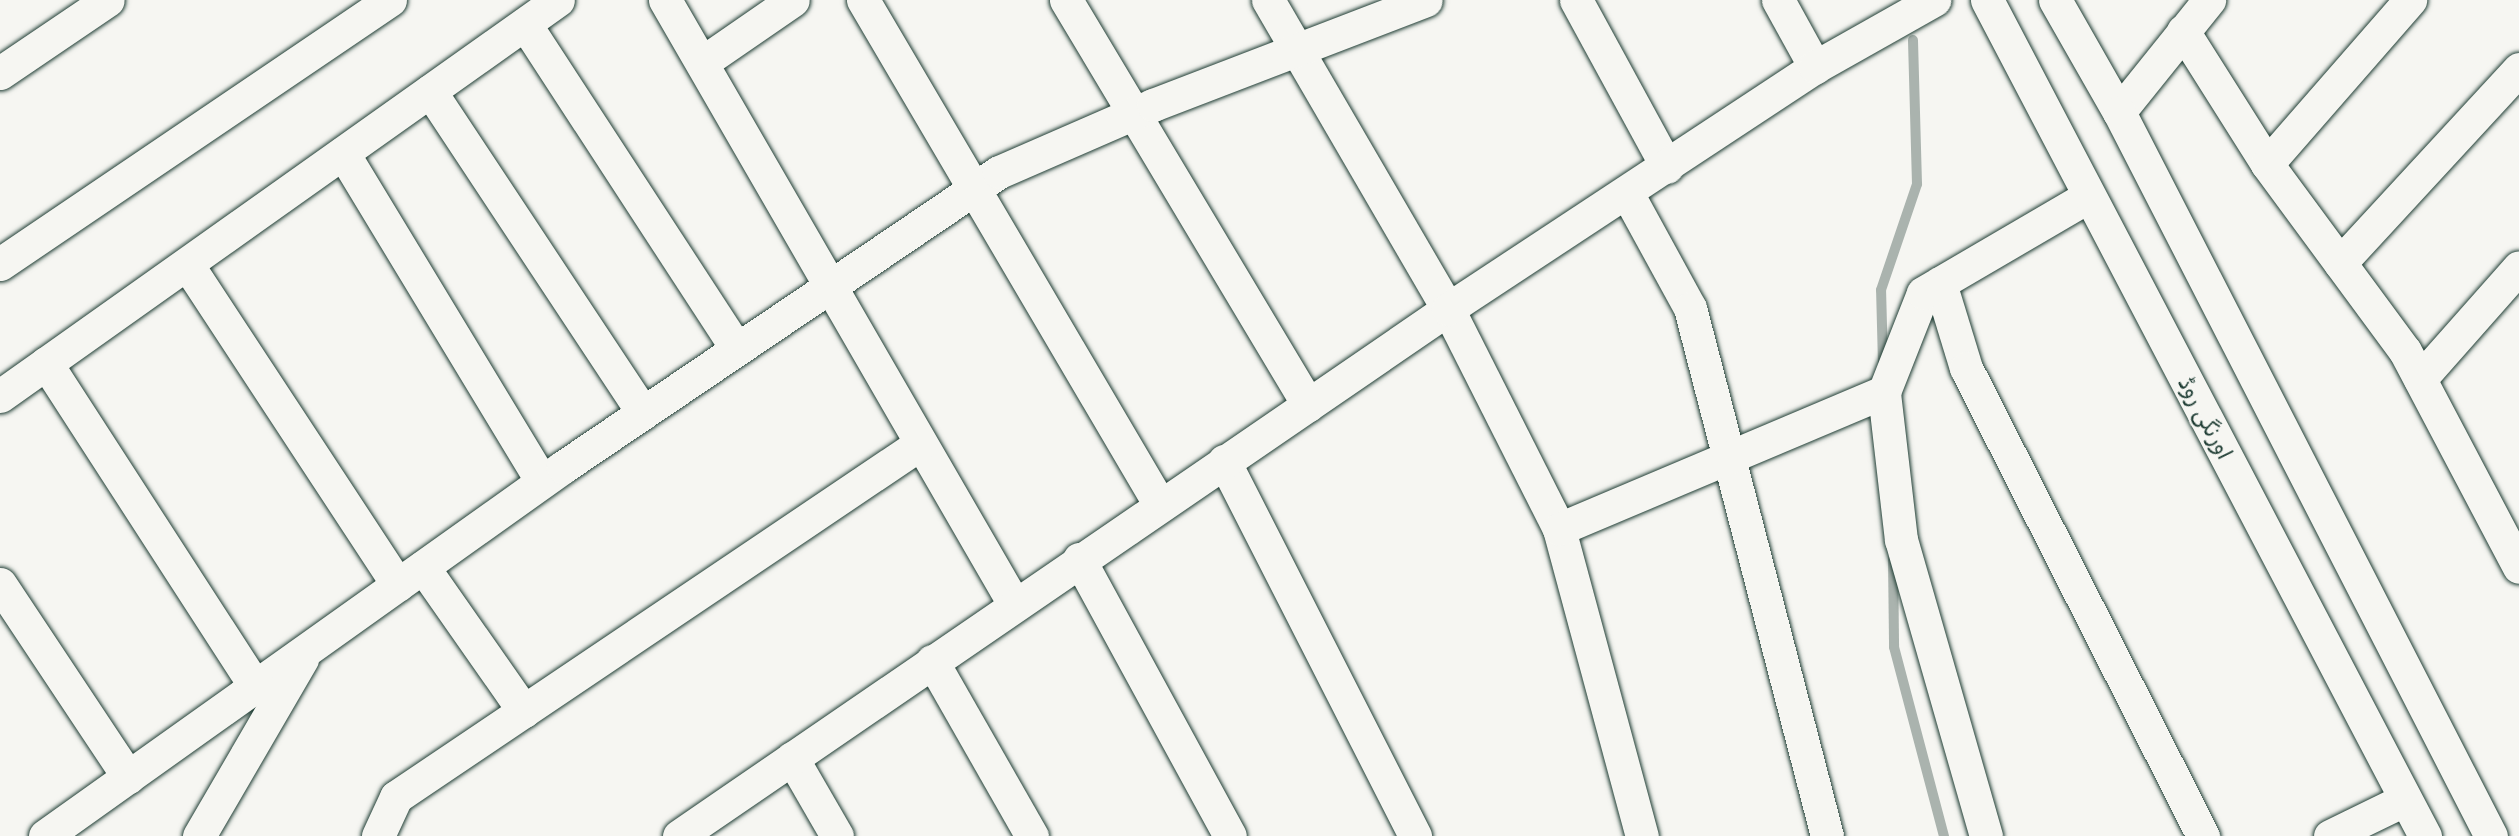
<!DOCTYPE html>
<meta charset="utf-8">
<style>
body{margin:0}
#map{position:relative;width:2519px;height:836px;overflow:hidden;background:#f6f6f2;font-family:Sriracha,"Playpen Sans Arabic",sans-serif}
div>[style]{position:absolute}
.stream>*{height:10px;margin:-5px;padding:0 5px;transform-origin:5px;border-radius:5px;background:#aab3ae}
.roads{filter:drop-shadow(0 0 2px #1f3d34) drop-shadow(0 0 2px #1f3d34)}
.street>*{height:33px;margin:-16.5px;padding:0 16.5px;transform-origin:16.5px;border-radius:16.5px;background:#f6f6f2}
.secondary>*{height:33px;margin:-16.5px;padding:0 16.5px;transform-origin:16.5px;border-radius:16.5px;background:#f6f6f2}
.primary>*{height:33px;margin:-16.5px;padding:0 16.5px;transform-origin:16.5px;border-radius:16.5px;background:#f6f6f2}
span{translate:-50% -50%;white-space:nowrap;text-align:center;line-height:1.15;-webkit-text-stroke:4.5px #f6f6f2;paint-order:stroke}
.street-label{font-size:22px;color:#1f3d34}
</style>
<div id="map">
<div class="stream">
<i style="left:1883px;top:364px;width:74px;rotate:-91.5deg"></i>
<i style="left:1881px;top:290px;width:112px;rotate:-71.2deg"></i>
<i style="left:1917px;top:184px;width:144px;rotate:-91.6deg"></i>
<i style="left:1893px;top:559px;width:88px;rotate:89.3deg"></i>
<i style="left:1894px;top:647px;width:196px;rotate:75.2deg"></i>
</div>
<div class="roads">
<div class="street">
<i style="left:665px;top:0;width:698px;rotate:59.98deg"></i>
<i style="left:863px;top:0;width:586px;rotate:59.54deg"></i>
<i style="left:1066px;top:0;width:472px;rotate:59.1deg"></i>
<i style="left:1268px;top:0;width:358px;rotate:59.8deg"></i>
<i style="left:1448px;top:309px;width:246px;rotate:63.2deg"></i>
<i style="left:1559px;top:529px;width:318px;rotate:74.9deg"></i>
<i style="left:1576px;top:0;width:190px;rotate:61.4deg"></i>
<i style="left:1778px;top:0;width:77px;rotate:61.1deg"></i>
<i style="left:525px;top:24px;width:388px;rotate:56.9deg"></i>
<i style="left:2183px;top:31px;width:157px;rotate:57.7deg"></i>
<i style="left:2267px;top:164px;width:232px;rotate:53.6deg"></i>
<i style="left:2405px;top:351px;width:244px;rotate:62.2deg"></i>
<i style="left:703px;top:62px;width:109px;rotate:-34.6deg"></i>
<i style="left:0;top:73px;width:130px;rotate:-34.1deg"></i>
<i style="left:430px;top:91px;width:386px;rotate:56.5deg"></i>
<i style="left:343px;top:153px;width:384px;rotate:58.8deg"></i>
<i style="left:2267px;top:164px;width:218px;rotate:-48.9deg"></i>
<i style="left:1627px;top:193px;width:131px;rotate:61.3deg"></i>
<i style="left:1690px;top:308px;width:545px;rotate:75.45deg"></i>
<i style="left:2340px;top:263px;width:264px;rotate:-47.3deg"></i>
<i style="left:0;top:264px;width:471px;rotate:-34.1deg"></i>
<i style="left:187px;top:264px;width:384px;rotate:56.7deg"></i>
<i style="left:1940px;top:283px;width:89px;rotate:73deg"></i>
<i style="left:1966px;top:368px;width:525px;rotate:63.14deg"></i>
<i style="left:46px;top:363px;width:385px;rotate:57.1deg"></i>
<i style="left:2420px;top:379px;width:149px;rotate:-48.5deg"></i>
<i style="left:0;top:396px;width:684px;rotate:-35.36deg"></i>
<i style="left:1224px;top:461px;width:421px;rotate:63deg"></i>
<i style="left:1559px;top:529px;width:353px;rotate:-22.9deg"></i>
<i style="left:1079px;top:559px;width:315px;rotate:61.4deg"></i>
<i style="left:423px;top:567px;width:176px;rotate:55deg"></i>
<i style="left:0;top:584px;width:232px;rotate:56.4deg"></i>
<i style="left:932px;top:661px;width:202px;rotate:60.3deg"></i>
<i style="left:792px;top:758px;width:90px;rotate:60deg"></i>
<i style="left:45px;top:836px;width:636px;rotate:-35.46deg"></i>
<i style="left:563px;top:467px;width:526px;rotate:-34.08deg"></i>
<i style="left:999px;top:172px;width:168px;rotate:-23.5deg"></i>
<i style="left:1153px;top:105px;width:292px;rotate:-21deg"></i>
<i style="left:199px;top:836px;width:205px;rotate:-59.8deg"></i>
<i style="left:378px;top:836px;width:43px;rotate:-65.2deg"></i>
<i style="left:396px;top:797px;width:632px;rotate:-33.97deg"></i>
<i style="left:679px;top:836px;width:932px;rotate:-34.42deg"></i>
<i style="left:1448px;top:309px;width:440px;rotate:-33.4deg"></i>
<i style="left:1815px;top:67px;width:137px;rotate:-29.4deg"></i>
<i style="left:1986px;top:836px;width:308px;rotate:-106deg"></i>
<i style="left:1901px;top:540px;width:149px;rotate:-96.6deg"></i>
<i style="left:1884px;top:392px;width:106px;rotate:-68.5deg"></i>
<i style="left:1923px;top:293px;width:192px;rotate:-30.3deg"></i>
<i style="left:2330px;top:836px;width:82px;rotate:-25.9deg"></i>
</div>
<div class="secondary">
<i style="left:2119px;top:112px;width:144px;rotate:-51.2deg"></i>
</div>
<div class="primary">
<i style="left:1987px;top:0;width:944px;rotate:62.35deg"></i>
<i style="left:2055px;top:0;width:129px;rotate:60.3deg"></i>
<i style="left:2119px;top:112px;width:814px;rotate:62.81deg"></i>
</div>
</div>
<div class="street-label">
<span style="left:2205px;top:418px;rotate:62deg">اورنگی روڈ</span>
</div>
</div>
